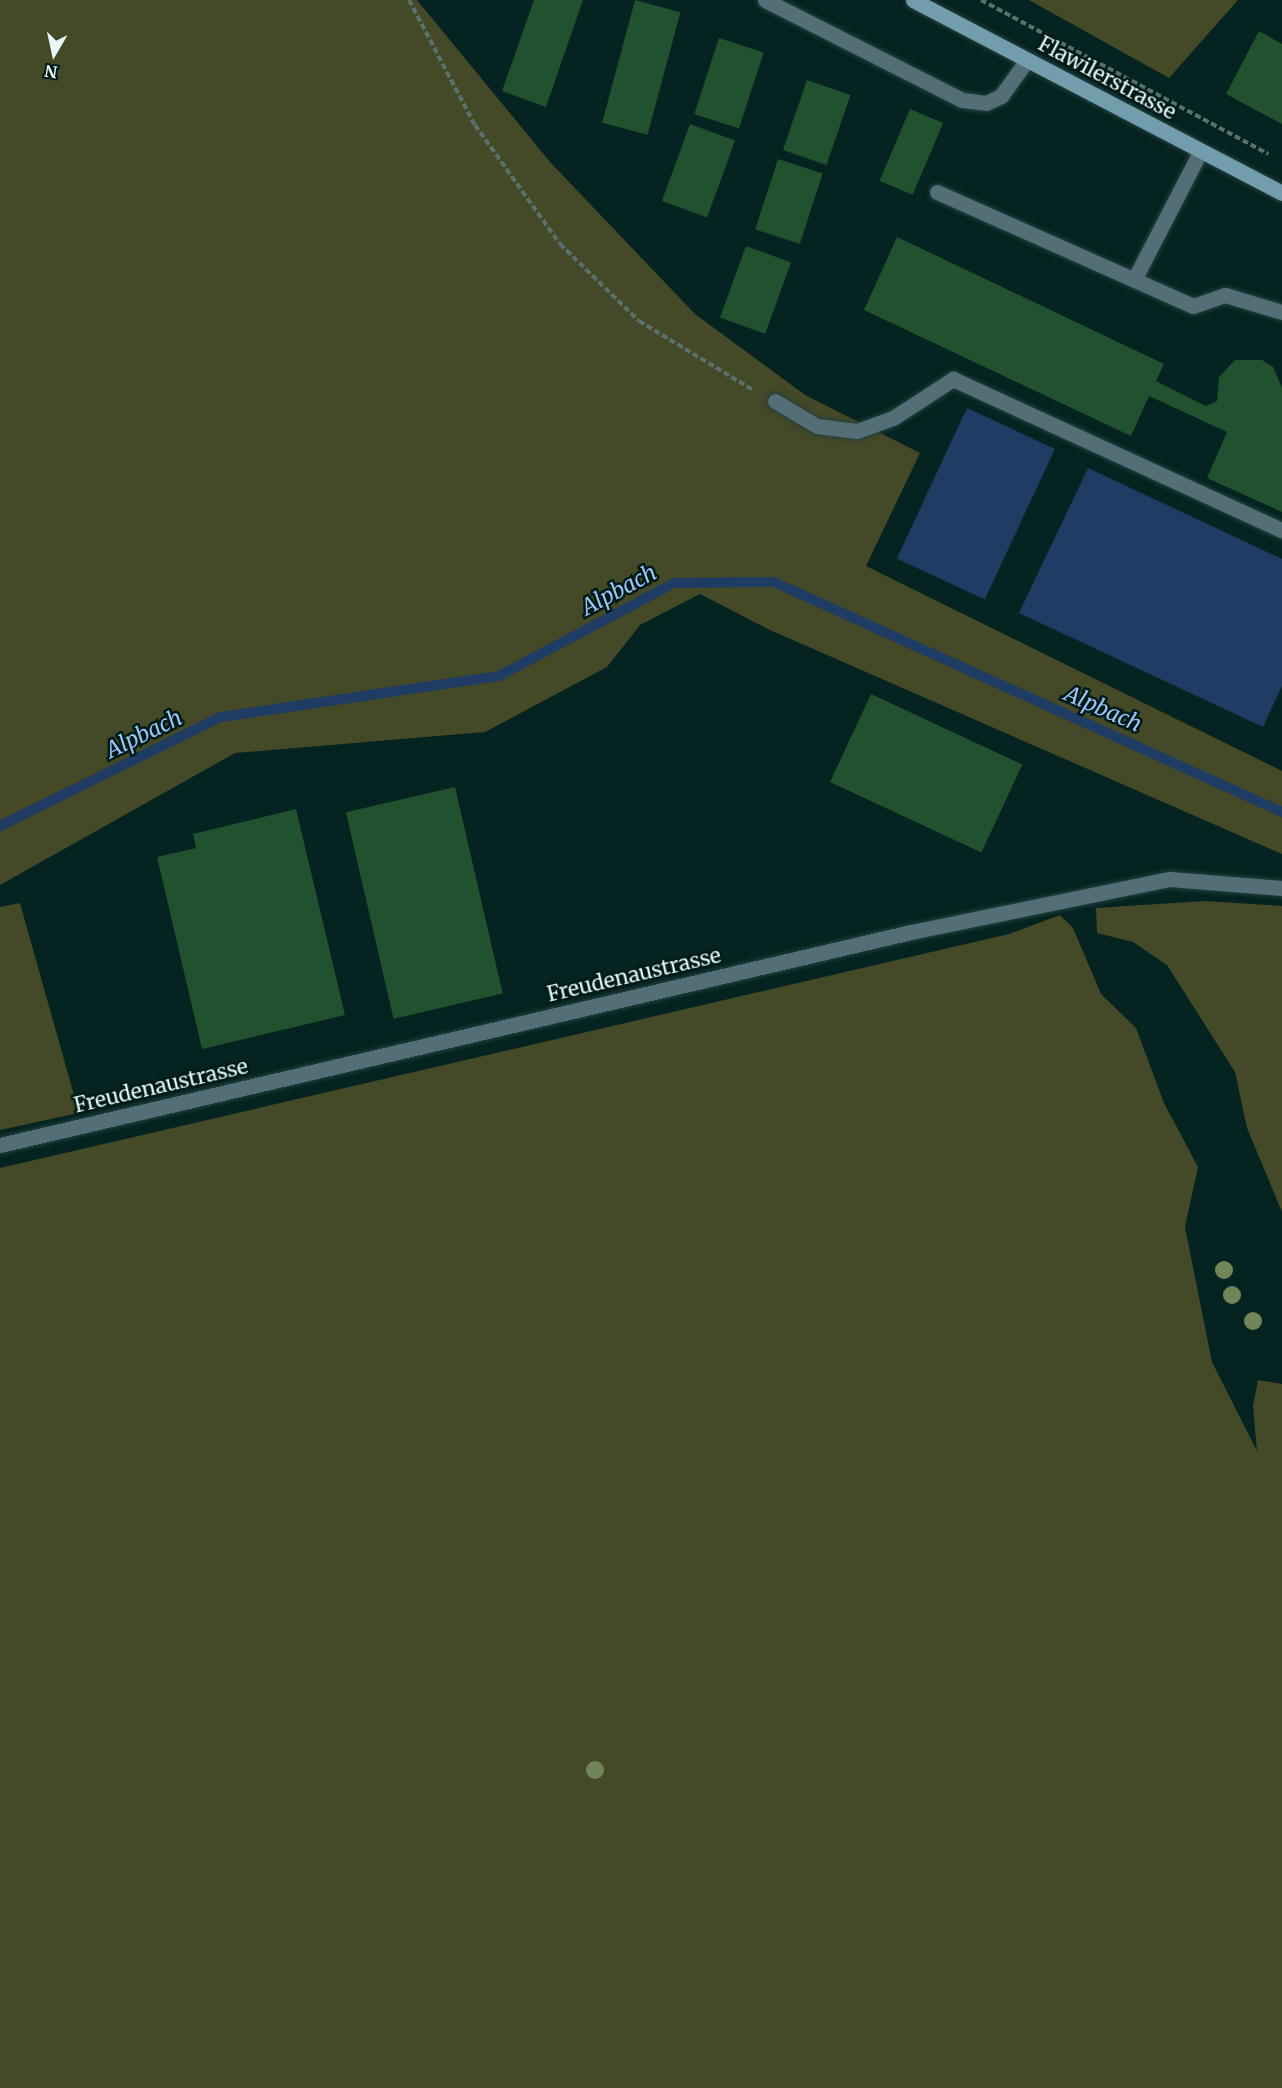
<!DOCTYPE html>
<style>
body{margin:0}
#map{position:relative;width:1282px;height:2088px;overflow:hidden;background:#052320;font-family:Merriweather,serif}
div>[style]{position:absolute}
.green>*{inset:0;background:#444927}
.water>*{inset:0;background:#1f3d64;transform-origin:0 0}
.stream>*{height:10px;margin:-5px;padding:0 5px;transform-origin:5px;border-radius:5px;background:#1f3d64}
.building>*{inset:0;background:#21512f;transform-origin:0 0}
.path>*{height:4px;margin-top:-2px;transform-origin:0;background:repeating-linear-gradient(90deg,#58716e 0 6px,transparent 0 9px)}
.roads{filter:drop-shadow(0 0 2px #25413e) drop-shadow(0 0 2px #25413e)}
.lane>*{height:15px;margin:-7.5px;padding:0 7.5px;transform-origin:7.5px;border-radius:7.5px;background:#546e78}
.street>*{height:15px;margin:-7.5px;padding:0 7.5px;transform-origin:7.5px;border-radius:7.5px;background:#546e78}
.secondary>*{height:15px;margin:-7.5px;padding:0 7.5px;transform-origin:7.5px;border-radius:7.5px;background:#719dac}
.trees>*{width:18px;height:18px;margin:-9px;border-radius:50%;background:#718658}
span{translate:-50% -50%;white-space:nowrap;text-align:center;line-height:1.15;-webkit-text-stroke:5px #001a17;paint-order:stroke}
.street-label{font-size:21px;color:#e7f8f6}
.water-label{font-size:22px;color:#9bc3f7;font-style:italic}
.north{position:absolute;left:24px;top:24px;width:60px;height:60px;-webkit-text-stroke:4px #001a17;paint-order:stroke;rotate:189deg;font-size:16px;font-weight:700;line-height:24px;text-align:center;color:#e7f8f6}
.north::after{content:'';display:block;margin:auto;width:21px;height:27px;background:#e7f8f6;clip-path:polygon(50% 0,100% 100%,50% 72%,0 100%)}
</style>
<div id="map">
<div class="green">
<i style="clip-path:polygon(0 0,417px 0,550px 162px,695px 314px,805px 395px,920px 453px,866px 566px,1282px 771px,1282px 854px,770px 630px,700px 594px,640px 625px,607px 667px,485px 732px,235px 753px,0 885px)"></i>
<i style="clip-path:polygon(1029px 0,1238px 0,1169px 78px)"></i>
<i style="clip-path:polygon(1205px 901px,1282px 906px,1282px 1212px,1247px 1128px,1235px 1072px,1167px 965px,1133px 942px,1097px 933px,1096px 908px)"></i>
<i style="clip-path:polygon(20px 903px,79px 1113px,0 1130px,0 907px)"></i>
<i style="clip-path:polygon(1060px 915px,1073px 928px,1101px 994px,1136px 1028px,1164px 1103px,1198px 1167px,1185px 1227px,1212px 1362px,1257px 1451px,1253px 1406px,1258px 1380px,1282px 1384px,1282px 2088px,0 2088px,0 1168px,1009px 934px)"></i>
</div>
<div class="water">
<i style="left:967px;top:408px;width:97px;height:166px;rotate:25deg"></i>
<i style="clip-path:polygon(1088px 468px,1282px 559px,1282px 686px,1263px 727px,1019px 613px)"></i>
</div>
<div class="stream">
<i style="left:0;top:826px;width:246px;rotate:-26.3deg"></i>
<i style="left:221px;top:717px;width:281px;rotate:-8.4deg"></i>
<i style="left:499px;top:676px;width:198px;rotate:-28deg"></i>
<i style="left:674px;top:583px;width:100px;rotate:-0.6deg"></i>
<i style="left:774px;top:582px;width:558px;rotate:24.36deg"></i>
</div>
<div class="building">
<i style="clip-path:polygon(534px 0,583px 0,546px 107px,502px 91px)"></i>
<i style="left:635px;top:0;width:47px;height:127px;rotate:15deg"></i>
<i style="clip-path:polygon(1259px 31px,1282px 44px,1282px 124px,1226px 94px)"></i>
<i style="left:719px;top:38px;width:47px;height:80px;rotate:18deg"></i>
<i style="left:807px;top:80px;width:46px;height:74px;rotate:19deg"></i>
<i style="left:910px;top:109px;width:36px;height:78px;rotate:23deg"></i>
<i style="left:690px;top:124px;width:48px;height:82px;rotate:20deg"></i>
<i style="left:778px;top:159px;width:47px;height:74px;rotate:18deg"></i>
<i style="clip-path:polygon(897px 237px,1164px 364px,1156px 381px,1206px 406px,1217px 401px,1219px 377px,1235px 360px,1262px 360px,1273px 367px,1282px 388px,1282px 512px,1207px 478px,1227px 432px,1149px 396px,1131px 436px,864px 310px)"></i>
<i style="left:746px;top:246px;width:48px;height:76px;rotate:20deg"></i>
<i style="left:871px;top:694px;width:167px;height:97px;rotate:25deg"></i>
<i style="left:455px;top:787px;width:212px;height:112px;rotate:77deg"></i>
<i style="clip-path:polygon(296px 809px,345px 1015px,202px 1049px,157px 857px,196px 848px,193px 834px)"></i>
</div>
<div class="path">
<i style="left:409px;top:0;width:141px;rotate:62.2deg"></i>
<i style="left:475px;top:125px;width:146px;rotate:54.5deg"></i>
<i style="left:560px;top:244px;width:110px;rotate:44.3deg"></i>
<i style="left:639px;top:321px;width:133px;rotate:31.2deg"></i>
<i style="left:981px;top:0;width:326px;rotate:28.2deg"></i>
</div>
<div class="roads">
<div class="lane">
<i style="left:765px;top:0;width:221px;rotate:26.9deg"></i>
<i style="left:962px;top:100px;width:24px;rotate:7deg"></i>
<i style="left:986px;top:103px;width:17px;rotate:-25deg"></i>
<i style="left:1001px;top:96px;width:44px;rotate:-54.2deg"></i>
<i style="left:937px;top:192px;width:280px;rotate:24deg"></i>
<i style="left:1193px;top:306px;width:34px;rotate:-19deg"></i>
<i style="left:1225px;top:295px;width:59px;rotate:16.6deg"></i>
<i style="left:1135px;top:278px;width:142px;rotate:-62.7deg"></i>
<i style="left:775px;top:401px;width:49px;rotate:30.8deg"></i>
<i style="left:817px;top:426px;width:40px;rotate:7.1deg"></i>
<i style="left:857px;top:431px;width:38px;rotate:-20deg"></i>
<i style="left:893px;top:418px;width:72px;rotate:-33deg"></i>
<i style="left:953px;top:379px;width:362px;rotate:24.7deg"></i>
</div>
<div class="street">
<i style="left:0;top:1145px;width:936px;rotate:-13.16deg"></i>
<i style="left:911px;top:932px;width:264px;rotate:-11.6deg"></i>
<i style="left:1170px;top:879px;width:112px;rotate:4.6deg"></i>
</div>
<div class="secondary">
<i style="left:913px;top:0;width:416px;rotate:27.6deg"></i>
</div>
</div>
<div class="trees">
<i style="left:1224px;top:1270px"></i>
<i style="left:1232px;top:1295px"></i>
<i style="left:1253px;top:1321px"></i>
<i style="left:595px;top:1770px"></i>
</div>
<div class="street-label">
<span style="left:1107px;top:78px;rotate:28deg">Flawilerstrasse</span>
<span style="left:634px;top:975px;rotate:-13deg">Freudenaustrasse</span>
<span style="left:161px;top:1086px;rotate:-13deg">Freudenaustrasse</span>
</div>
<div class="water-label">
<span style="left:619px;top:590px;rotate:-28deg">Alpbach</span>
<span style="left:1103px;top:709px;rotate:24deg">Alpbach</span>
<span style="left:144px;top:734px;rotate:-26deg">Alpbach</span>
</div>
<div class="north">N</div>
</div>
